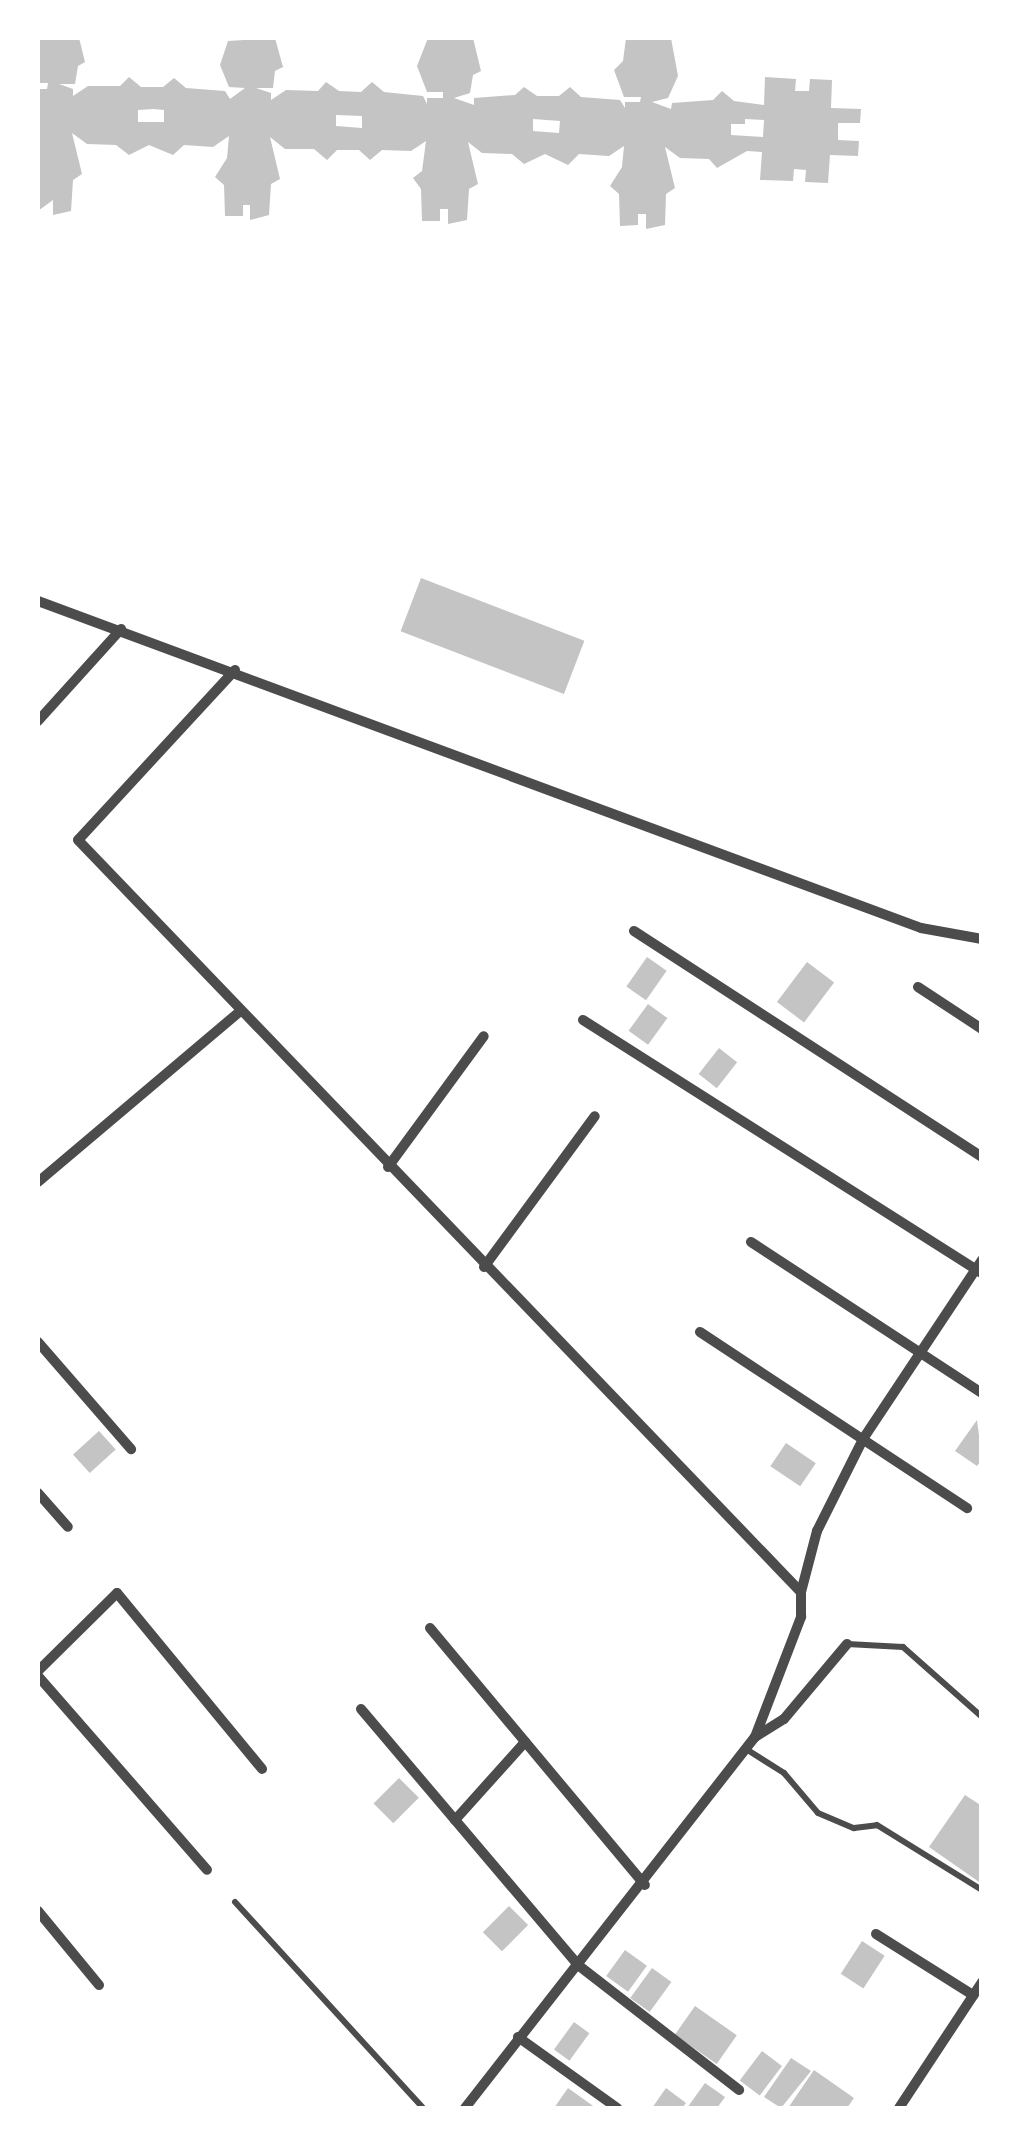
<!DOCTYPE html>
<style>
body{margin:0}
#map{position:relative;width:1019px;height:2146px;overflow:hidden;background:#fff;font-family:"Alegreya Sans",sans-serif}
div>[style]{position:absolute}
.building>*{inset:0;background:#c4c4c4;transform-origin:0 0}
.service>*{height:6px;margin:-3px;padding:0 3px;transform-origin:3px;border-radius:3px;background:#4c4c4c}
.minor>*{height:10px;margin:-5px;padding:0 5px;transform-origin:5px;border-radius:5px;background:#4c4c4c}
span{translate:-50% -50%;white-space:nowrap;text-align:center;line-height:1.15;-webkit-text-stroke:9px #fff;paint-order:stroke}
.frame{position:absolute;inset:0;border:40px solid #fff;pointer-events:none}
</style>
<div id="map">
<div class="building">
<i style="clip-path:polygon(evenodd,38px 38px,79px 38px,85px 62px,78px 66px,75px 84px,59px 84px,73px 89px,73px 96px,88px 86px,120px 86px,129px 77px,141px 87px,163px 87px,174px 78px,186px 88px,225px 91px,230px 99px,245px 88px,229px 87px,220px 65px,228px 41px,275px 38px,283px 67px,275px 71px,273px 88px,256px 88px,271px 93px,271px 100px,286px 90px,318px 91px,326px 82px,339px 91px,361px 92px,372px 82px,384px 92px,423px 96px,427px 104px,427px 98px,443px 98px,443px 92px,427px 92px,417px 66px,428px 38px,473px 38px,481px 71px,473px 75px,470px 93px,454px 98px,474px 105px,474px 98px,515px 95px,524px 87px,537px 96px,559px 96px,570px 87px,581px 97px,620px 100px,625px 108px,625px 102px,640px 102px,641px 97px,624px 97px,614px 70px,623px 61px,626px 38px,671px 38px,678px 76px,668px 98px,652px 102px,671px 109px,672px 103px,713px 100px,722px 91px,734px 101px,764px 105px,765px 77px,796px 79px,795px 91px,809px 91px,810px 79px,832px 80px,831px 108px,861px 109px,860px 123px,838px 123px,838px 140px,859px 141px,858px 156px,830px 155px,828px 183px,805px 182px,806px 170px,794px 169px,793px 181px,760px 180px,762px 152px,747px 151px,717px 168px,709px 159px,680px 158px,665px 147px,675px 188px,666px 194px,665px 225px,646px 229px,646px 214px,638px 214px,638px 225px,620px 226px,619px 194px,610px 186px,622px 167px,624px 146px,609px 156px,579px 154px,568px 165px,545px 154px,524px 164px,512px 154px,482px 153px,468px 142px,478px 184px,469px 189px,467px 220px,448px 224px,448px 209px,440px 209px,440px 221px,422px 221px,421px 189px,413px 178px,422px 171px,426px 141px,411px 151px,382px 150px,370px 160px,359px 150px,337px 150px,327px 160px,314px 149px,285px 149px,270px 137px,280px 179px,271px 184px,269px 215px,250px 220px,250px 205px,243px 205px,243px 216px,225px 216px,224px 185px,215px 177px,227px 158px,229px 136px,213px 147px,184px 145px,173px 155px,149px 145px,129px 155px,116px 145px,87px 144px,72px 133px,82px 174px,73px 180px,71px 211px,53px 215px,53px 200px,38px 211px,38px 89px,47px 89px,48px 83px,38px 83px,38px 38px,153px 109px,164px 110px,164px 122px,138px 122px,138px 110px,153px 109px,38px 38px,336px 115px,362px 116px,362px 128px,336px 126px,336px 115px,38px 38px,533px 119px,560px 121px,559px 133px,533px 131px,533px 119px,38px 38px,745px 119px,764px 120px,763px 137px,731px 135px,731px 124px,745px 124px,745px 119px)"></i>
<i style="left:421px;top:578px;width:175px;height:57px;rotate:21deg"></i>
<i style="left:647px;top:957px;width:24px;height:36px;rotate:35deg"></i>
<i style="left:807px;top:962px;width:34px;height:50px;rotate:37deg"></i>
<i style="left:648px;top:1004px;width:24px;height:33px;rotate:36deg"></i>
<i style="left:719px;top:1048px;width:23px;height:33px;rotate:38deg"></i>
<i style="clip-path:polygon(977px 1420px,982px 1459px,977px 1466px,955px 1451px)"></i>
<i style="left:99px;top:1431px;width:25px;height:35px;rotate:48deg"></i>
<i style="left:786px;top:1443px;width:36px;height:28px;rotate:34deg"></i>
<i style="left:399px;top:1778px;width:28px;height:36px;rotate:45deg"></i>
<i style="clip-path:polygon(965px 1795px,982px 1806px,982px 1884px,929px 1847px)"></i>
<i style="left:509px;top:1906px;width:27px;height:37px;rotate:45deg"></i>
<i style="left:862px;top:1941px;width:27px;height:39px;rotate:33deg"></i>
<i style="left:625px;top:1950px;width:27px;height:32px;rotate:36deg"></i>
<i style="left:652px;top:1968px;width:24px;height:37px;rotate:36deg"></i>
<i style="left:695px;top:2006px;width:51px;height:35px;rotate:35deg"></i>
<i style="left:574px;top:2022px;width:19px;height:34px;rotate:36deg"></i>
<i style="left:762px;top:2051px;width:25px;height:37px;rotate:37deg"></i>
<i style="clip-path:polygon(791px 2058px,811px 2071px,781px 2108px,764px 2097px)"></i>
<i style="clip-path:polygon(814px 2070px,854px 2098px,847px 2108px,788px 2108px)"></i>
<i style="clip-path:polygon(705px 2083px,725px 2097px,717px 2108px,687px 2108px)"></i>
<i style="clip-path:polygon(568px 2088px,596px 2108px,554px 2108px)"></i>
<i style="clip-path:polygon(666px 2088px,686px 2103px,682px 2108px,652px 2108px)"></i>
</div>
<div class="service">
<i style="left:847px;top:1644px;width:56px;rotate:3.1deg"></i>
<i style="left:903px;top:1647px;width:106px;rotate:41.5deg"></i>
<i style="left:746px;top:1749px;width:45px;rotate:32.3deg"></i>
<i style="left:784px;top:1773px;width:52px;rotate:49.6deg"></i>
<i style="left:818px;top:1813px;width:39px;rotate:23deg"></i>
<i style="left:854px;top:1828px;width:23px;rotate:-7deg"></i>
<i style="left:877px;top:1825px;width:123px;rotate:31.8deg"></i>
<i style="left:235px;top:1902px;width:279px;rotate:47.6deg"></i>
</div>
<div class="minor">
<i style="left:38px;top:601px;width:942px;rotate:20.32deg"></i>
<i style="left:921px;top:928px;width:62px;rotate:10.2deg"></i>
<i style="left:235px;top:670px;width:231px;rotate:132.7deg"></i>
<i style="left:78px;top:840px;width:1043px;rotate:46.13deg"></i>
<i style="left:38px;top:721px;width:124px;rotate:-47.9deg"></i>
<i style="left:634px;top:931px;width:415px;rotate:33deg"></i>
<i style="left:918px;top:987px;width:77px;rotate:33.3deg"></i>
<i style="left:583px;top:1020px;width:472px;rotate:32.4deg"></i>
<i style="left:388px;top:1167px;width:162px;rotate:-53.8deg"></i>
<i style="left:38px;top:1182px;width:265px;rotate:-40.2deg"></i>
<i style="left:751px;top:1242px;width:276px;rotate:33.2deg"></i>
<i style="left:484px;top:1267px;width:187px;rotate:-53.7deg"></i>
<i style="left:700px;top:1332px;width:320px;rotate:33.4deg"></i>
<i style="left:38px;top:1342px;width:142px;rotate:49deg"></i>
<i style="left:38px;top:1493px;width:45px;rotate:48.6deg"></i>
<i style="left:430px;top:1628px;width:335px;rotate:50.1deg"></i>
<i style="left:38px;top:1671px;width:111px;rotate:-44.6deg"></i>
<i style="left:117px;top:1593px;width:228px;rotate:50.5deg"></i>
<i style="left:38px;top:1676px;width:257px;rotate:48.9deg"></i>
<i style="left:361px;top:1709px;width:336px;rotate:49.7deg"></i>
<i style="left:578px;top:1965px;width:204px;rotate:37.8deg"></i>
<i style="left:755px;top:1737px;width:34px;rotate:-32deg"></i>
<i style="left:784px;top:1719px;width:98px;rotate:-50deg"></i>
<i style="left:455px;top:1820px;width:105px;rotate:-48.1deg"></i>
<i style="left:38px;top:1911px;width:96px;rotate:50.5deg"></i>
<i style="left:876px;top:1934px;width:115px;rotate:32.2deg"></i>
<i style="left:518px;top:2037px;width:122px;rotate:35.6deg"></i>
<i style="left:465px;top:2108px;width:471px;rotate:-52deg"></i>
<i style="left:755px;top:1737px;width:129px;rotate:-69deg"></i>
<i style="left:801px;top:1617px;width:25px;rotate:-90deg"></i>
<i style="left:801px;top:1592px;width:63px;rotate:-75.3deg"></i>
<i style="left:817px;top:1531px;width:103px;rotate:-63.4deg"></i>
<i style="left:863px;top:1439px;width:215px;rotate:-56.4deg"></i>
<i style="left:899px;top:2108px;width:151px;rotate:-56.6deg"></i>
</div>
<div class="frame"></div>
</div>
